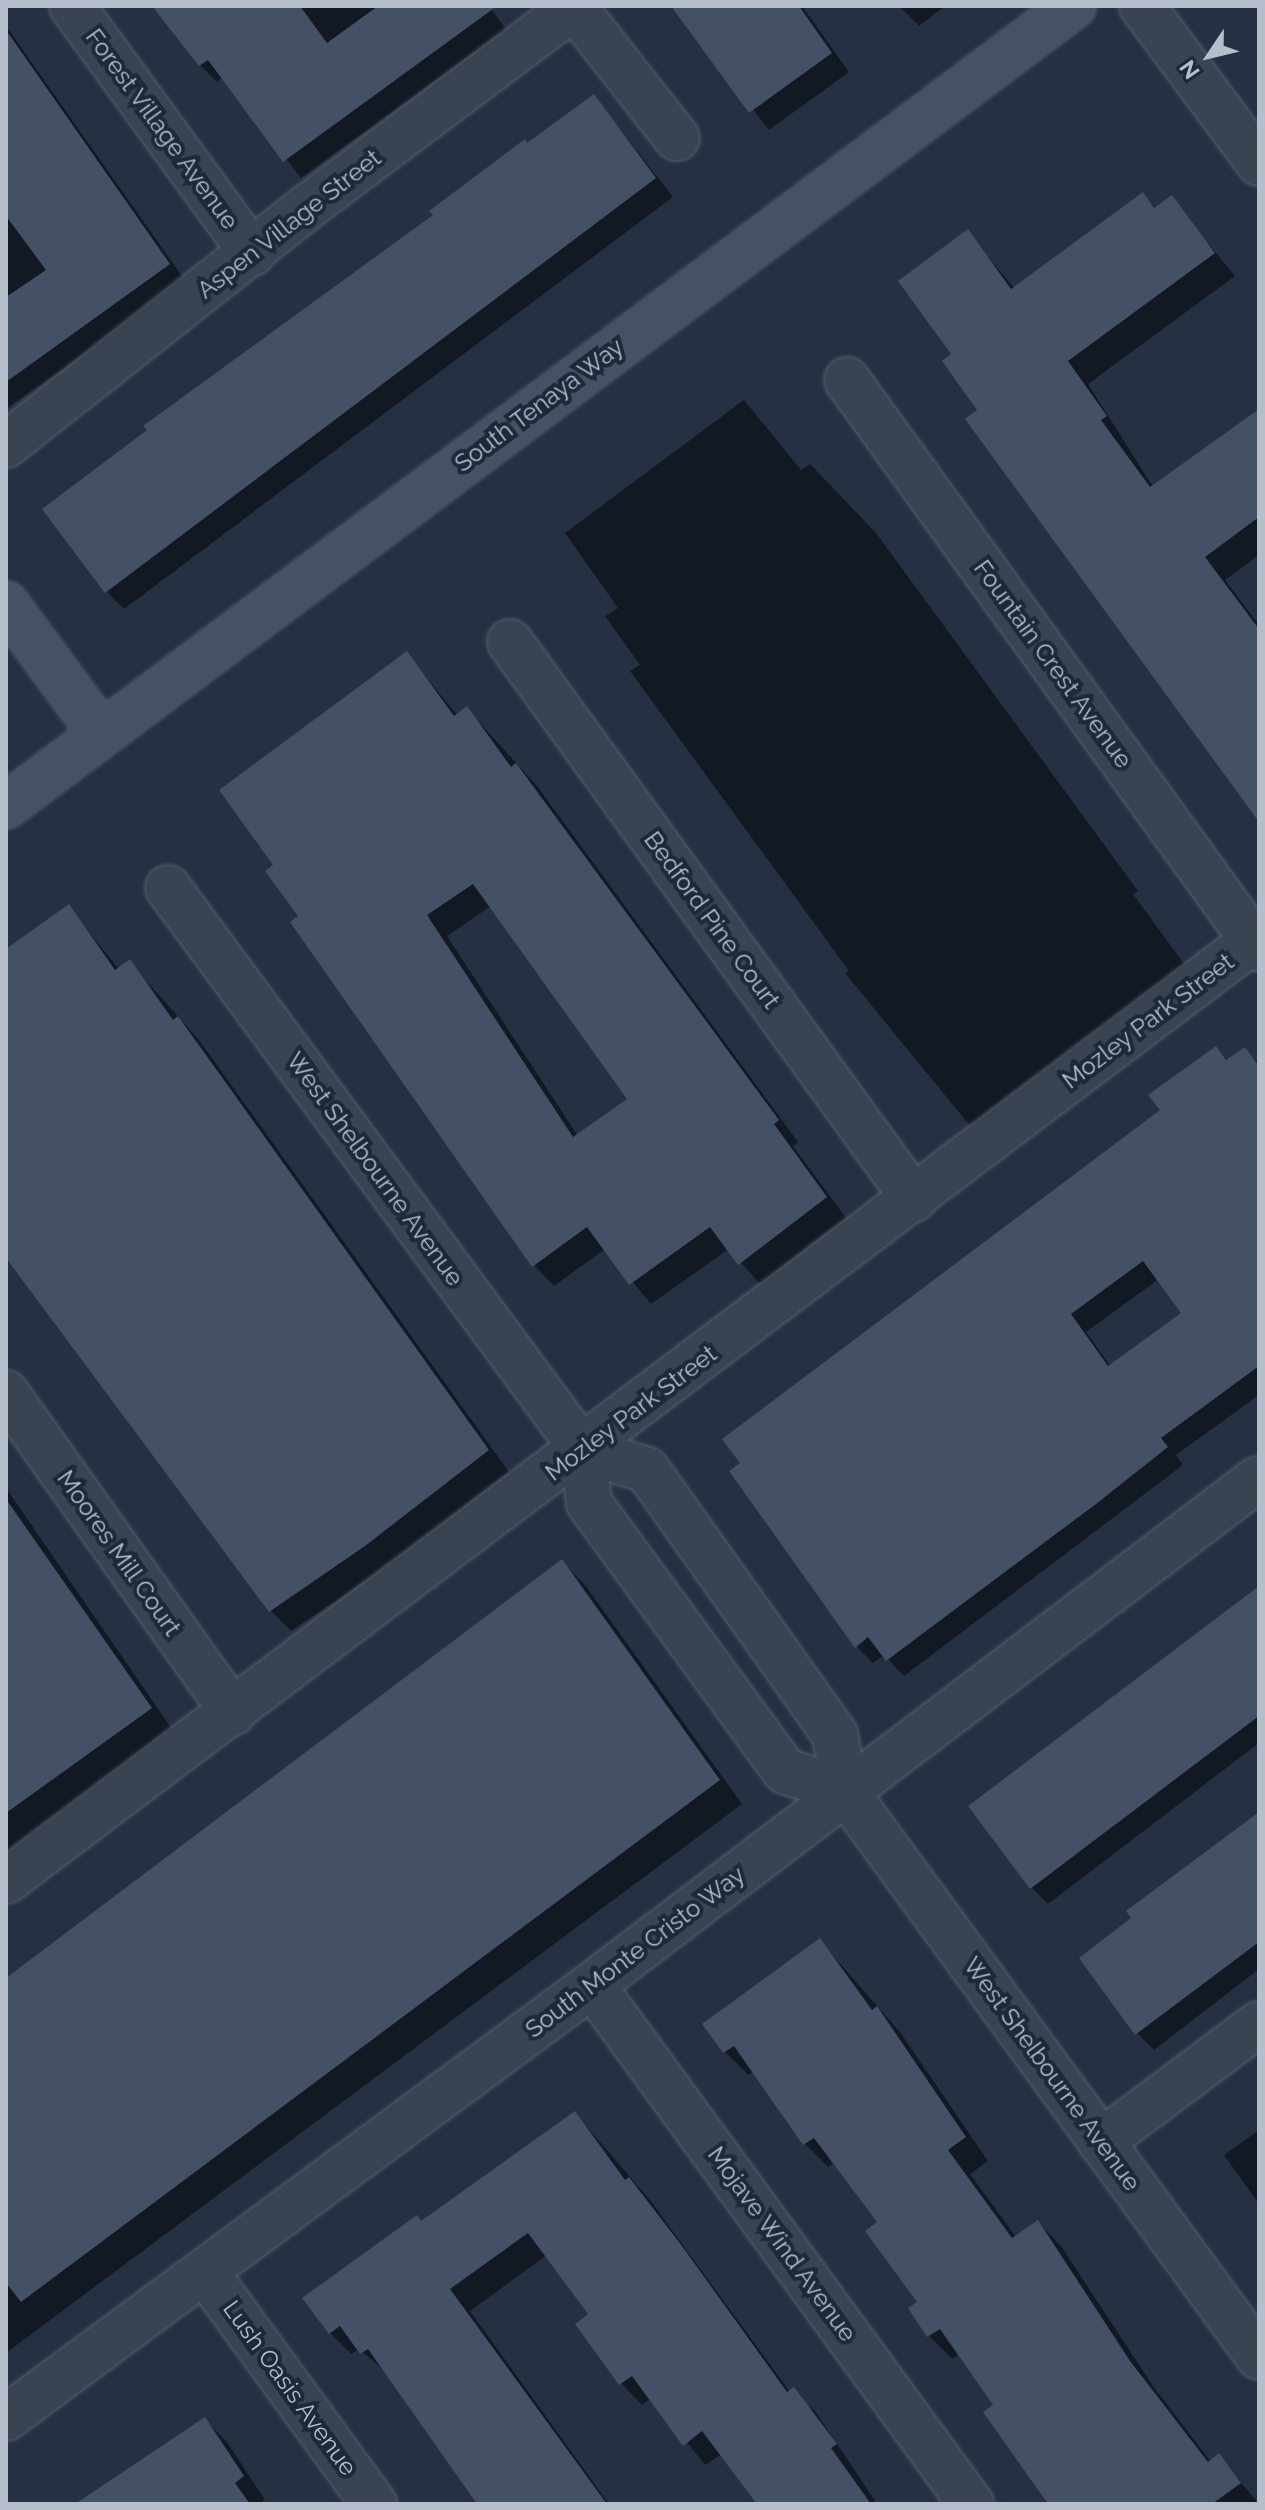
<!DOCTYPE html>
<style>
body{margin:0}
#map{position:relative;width:1265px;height:2510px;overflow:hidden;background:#253043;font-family:Raleway,sans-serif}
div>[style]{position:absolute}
.shadow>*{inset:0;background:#0007}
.building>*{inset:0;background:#445065}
.roads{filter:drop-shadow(0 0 2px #545e6d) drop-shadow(0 0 2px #545e6d)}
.street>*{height:44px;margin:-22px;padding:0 22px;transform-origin:22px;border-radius:22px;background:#394352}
.secondary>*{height:44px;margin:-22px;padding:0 22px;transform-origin:22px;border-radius:22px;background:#475166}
span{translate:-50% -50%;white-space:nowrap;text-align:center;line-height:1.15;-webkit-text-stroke:8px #1e2838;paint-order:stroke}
.street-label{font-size:24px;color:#b6becc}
.frame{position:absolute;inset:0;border:8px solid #b6becc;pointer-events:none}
.north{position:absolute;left:1169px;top:16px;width:80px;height:80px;-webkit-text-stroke:6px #1e2838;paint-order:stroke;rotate:235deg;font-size:22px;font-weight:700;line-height:32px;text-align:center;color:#b6becc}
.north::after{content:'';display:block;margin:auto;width:28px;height:36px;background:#b6becc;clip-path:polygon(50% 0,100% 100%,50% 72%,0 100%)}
</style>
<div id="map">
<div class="shadow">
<i style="clip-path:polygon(172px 6px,489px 6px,506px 29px,301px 178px,223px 77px,217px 82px,200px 65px)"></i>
<i style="clip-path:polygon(672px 6px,802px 6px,849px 72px,769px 130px)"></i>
<i style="clip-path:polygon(899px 6px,945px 6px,919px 26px)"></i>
<i style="clip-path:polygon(6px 26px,186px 282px,6px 409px)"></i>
<i style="clip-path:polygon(594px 96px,673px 197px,124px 609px,106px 591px,435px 216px)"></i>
<i style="clip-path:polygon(1143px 195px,1156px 209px,1171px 198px,1235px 276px,1088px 384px,1153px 487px,1259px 411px,1259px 555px,1225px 580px,1259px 625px,1259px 820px,980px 410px,954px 354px,967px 232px,1015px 289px)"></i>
<i style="clip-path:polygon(744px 400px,801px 470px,810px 464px,876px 533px,1138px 891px,1133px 894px,1187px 968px,971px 1127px,845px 973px,849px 971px,630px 671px,640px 665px,605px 616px,618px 608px,565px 533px)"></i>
<i style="clip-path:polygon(evenodd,407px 654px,458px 716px,467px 709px,537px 786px,798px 1142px,793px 1146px,846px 1218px,760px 1284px,729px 1249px,651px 1304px,605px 1249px,554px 1286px,534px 1265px,301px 917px,276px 866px,407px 654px,491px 906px,630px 1099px,578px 1136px,447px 936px,491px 906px)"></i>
<i style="clip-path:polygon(68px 907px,119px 969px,129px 962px,199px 1040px,509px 1472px,386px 1567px,291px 1631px,270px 1610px,6px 1256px,6px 955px)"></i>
<i style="clip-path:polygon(evenodd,1216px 1049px,1228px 1061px,1245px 1049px,1259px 1064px,1259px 1395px,1176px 1455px,1183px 1465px,904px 1676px,884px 1655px,873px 1663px,856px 1646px,1162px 1111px,1216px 1049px,1159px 1279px,1184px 1313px,1111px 1367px,1086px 1332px,1159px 1279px)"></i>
<i style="clip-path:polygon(6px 1488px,174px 1732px,6px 1855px)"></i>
<i style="clip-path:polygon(562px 1562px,585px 1585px,742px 1804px,6px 2353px,6px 1982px)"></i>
<i style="clip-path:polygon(1259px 1602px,1259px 1743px,1048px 1904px,1031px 1887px)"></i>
<i style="clip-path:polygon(1259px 1815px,1259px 1969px,1154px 2050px,1137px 2033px)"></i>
<i style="clip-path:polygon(820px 1941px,900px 2032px,988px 2161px,970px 2174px,1016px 2237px,1038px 2222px,1061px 2246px,1153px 2386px,1211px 2462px,1219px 2456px,1259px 2504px,1068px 2504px,960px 2354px,952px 2359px,929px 2336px,910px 2308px,920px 2302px,880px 2223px,835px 2162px,828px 2167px,805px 2144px,754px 2071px,748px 2075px,725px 2052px)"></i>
<i style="clip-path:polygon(575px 2113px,650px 2200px,790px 2392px,815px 2411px,877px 2504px,759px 2504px,722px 2454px,705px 2465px,651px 2398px,642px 2405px,621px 2383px,591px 2315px,547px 2255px,470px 2311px,609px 2504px,479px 2504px,386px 2372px,359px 2349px,351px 2354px,330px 2333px,422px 2223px)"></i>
<i style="clip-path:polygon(1259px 2130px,1259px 2204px,1224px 2155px)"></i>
<i style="clip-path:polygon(205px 2420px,227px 2442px,265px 2500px,258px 2504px,99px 2504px)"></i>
</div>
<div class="building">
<i style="clip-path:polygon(152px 6px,300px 6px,327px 43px,378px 6px,497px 6px,283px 162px,208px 60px,199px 66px)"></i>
<i style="clip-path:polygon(671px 6px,799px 6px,832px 53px,749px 113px)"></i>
<i style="clip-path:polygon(6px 30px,170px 264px,6px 382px,6px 297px,46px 270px,6px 216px)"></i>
<i style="clip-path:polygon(594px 94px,656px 178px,105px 593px,42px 509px,147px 430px,143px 426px,433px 215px,429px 211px,525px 139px,527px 143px)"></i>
<i style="clip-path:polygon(1143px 192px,1154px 208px,1172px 195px,1215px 253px,1068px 361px,1107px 416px,1101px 420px,1150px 487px,1259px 409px,1259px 517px,1205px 557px,1259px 629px,1259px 822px,965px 419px,977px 410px,942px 361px,951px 354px,898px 281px,968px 229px,1011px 289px)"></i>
<i style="clip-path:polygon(evenodd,407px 651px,454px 716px,467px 706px,511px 767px,516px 763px,779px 1120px,774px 1124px,827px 1197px,738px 1265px,710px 1227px,629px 1285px,587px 1227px,532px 1267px,290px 922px,298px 916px,265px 871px,273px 865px,219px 790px,407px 651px,473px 884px,627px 1099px,573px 1137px,427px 915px,473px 884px)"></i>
<i style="clip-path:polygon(69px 904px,115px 970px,130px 959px,173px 1020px,178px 1016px,489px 1450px,365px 1546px,269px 1612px,6px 1258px,6px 949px)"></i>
<i style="clip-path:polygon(evenodd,1216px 1046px,1226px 1060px,1245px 1047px,1259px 1066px,1259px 1366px,1161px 1438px,1168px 1447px,1096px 1504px,886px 1661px,868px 1637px,855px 1648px,729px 1471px,740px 1463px,722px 1439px,1160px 1110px,1148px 1095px,1216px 1046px,1143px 1261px,1181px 1313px,1108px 1366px,1071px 1314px,1143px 1261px)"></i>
<i style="clip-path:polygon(6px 1499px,152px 1708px,6px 1813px)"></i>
<i style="clip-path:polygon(562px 1559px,720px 1780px,21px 2302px,6px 2283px,6px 1978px)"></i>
<i style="clip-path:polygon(1259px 1586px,1259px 1716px,1030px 1889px,968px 1806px)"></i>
<i style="clip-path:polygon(1259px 1812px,1259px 1942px,1135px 2035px,1079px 1958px,1131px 1918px,1126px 1911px)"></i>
<i style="clip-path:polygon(820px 1938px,872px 2010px,877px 2006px,966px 2137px,948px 2150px,1012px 2238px,1038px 2220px,1130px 2361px,1208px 2462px,1219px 2453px,1241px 2483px,1212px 2504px,1048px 2504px,983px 2412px,993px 2405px,940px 2329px,927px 2337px,908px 2308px,917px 2302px,865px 2231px,877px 2222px,814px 2138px,803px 2145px,734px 2046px,723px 2053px,702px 2024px)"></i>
<i style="clip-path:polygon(575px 2111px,625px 2180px,629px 2177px,682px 2246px,787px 2392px,794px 2387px,837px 2444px,831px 2448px,871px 2504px,757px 2504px,702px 2431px,683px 2446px,632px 2376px,619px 2385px,575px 2324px,588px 2314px,528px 2233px,450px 2289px,607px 2504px,477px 2504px,368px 2349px,360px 2354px,340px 2326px,329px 2334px,302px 2298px,417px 2215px,421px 2221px)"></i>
<i style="clip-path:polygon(205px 2417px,244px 2476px,235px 2483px,250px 2504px,75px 2504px)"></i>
</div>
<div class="roads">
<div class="street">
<i style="left:72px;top:6px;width:306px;rotate:53.9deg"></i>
<i style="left:573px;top:6px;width:168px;rotate:51.8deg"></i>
<i style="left:1142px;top:6px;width:196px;rotate:53.3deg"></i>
<i style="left:847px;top:380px;width:702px;rotate:54.09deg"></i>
<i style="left:6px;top:445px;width:382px;rotate:-38.3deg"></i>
<i style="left:306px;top:208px;width:335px;rotate:-36.9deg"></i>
<i style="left:510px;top:642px;width:688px;rotate:54.05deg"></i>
<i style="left:168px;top:888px;width:699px;rotate:53.56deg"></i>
<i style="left:583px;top:1450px;width:53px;rotate:83.5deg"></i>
<i style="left:589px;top:1503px;width:332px;rotate:53.8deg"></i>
<i style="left:785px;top:1771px;width:63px;rotate:18.4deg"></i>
<i style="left:6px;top:1393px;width:392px;rotate:54.6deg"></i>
<i style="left:583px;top:1450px;width:67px;rotate:17.4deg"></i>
<i style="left:647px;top:1470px;width:325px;rotate:54.6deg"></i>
<i style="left:835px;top:1735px;width:57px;rotate:79.9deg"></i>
<i style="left:845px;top:1791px;width:701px;rotate:53.82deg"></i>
<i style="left:6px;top:1881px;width:1562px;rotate:-37.01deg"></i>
<i style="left:592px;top:1985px;width:643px;rotate:53.86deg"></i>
<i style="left:1101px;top:2142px;width:197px;rotate:-36.8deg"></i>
<i style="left:205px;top:2272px;width:287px;rotate:53.9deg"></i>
<i style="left:6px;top:2418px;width:729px;rotate:-36.46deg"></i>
<i style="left:592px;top:1985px;width:836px;rotate:-37.23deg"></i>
</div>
<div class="secondary">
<i style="left:6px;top:604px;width:159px;rotate:53.7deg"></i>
<i style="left:6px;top:806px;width:1334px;rotate:-36.86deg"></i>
</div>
</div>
<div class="street-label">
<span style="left:162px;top:129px;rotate:54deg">Forest Village Avenue</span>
<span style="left:289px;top:224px;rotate:-38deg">Aspen Village Street</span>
<span style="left:539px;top:405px;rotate:-37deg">South Tenaya Way</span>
<span style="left:1053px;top:664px;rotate:54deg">Fountain Crest Avenue</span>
<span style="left:712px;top:920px;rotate:54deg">Bedford Pine Court</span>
<span style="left:1148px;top:1021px;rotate:-37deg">Mozley Park Street</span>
<span style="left:375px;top:1169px;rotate:54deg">West Shelbourne Avenue</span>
<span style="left:631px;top:1413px;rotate:-37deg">Mozley Park Street</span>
<span style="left:119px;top:1553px;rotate:55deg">Moores Mill Court</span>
<span style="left:635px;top:1952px;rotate:-37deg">South Monte Cristo Way</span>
<span style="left:1052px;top:2074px;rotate:54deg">West Shelbourne Avenue</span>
<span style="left:782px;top:2244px;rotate:54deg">Mojave Wind Avenue</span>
<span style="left:290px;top:2388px;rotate:54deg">Lush Oasis Avenue</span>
</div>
<div class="frame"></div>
<div class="north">N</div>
</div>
